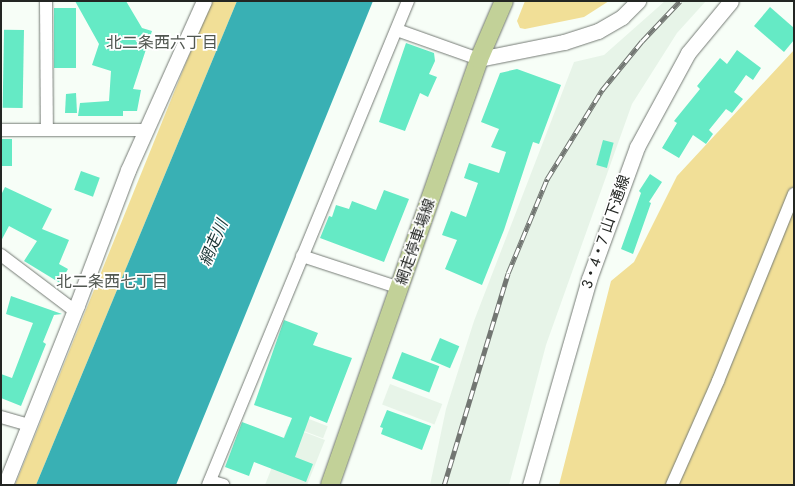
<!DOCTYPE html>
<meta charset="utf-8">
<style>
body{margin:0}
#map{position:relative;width:795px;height:486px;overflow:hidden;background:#f7fef7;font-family:Jost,"Noto Sans JP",sans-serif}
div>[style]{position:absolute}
.built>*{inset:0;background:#e7f4e8;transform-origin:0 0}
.green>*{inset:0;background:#f1df97}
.water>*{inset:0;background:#39b0b4}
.building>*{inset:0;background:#65eac5;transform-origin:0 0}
.roads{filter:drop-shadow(0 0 1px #757b75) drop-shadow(0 0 1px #757b75)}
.minor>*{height:12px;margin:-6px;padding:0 6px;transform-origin:6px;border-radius:6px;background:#fff}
.tertiary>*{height:15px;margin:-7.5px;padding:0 7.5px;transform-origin:7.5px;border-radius:7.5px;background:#fff}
.primary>*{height:18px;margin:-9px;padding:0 9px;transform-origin:9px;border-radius:9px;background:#c2d198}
.rail>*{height:4.5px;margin-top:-2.25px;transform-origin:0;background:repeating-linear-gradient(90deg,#fff 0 9px,#727672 0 18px);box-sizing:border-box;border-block:1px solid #727672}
span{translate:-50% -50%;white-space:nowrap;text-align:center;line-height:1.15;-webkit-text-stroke:3.5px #fff;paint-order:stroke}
.street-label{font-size:15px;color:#232623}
.neighbourhood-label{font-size:16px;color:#515751}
.water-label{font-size:16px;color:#1b3535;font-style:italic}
.frame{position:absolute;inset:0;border:2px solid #232623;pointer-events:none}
</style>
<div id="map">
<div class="built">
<i style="clip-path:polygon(665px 1px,706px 1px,677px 33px,632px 104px,546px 345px,509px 485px,430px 485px,446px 409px,474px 321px,574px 62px,604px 55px)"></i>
<i style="left:390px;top:384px;width:56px;height:22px;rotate:21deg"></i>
<i style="left:296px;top:414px;width:34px;height:13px;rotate:21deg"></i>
<i style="clip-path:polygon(288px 426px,325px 440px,307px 485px,265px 485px)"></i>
</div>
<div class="green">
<i style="clip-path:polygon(211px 1px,237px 1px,36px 485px,15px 485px)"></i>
<i style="clip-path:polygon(525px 1px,609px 1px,584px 17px,525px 29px,520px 28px,517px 21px)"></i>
<i style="clip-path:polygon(794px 50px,794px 485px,559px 485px,611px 281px,634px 262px,677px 176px)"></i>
</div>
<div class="water">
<i style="clip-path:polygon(237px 1px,373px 1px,176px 485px,36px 485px)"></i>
</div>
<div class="building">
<i style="clip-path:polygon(75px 1px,126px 1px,142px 28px,152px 31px,133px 89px,141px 90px,137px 111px,123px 111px,123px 116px,78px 116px,80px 103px,109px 101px,111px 71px,92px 65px,99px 44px)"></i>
<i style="clip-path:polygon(770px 7px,794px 28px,794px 40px,784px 52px,754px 26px)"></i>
<i style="left:54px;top:8px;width:22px;height:60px"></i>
<i style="left:24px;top:30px;width:78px;height:20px;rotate:91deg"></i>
<i style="clip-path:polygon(406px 43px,434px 53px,435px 61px,429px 74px,437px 77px,428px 97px,420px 93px,405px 131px,379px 122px)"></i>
<i style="clip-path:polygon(737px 50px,761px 68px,753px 80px,746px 75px,734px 92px,743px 99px,732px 113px,726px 109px,709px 130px,713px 134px,706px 144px,693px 135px,679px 158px,662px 148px,677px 123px,674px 121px,700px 89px,697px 86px,720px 58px,727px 64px)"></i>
<i style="clip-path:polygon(517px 69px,561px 85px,539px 144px,533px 142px,504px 230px,482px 285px,445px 269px,457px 240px,442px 235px,451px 211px,466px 217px,478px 183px,464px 178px,469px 163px,499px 173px,506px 152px,491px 147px,499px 129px,481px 122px,500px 73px)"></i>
<i style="clip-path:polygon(76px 93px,77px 113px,65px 113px,66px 94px)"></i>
<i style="left:1px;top:139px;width:11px;height:27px"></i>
<i style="left:603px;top:140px;width:11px;height:26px;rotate:15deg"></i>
<i style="left:81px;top:171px;width:20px;height:20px;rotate:20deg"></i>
<i style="clip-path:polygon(650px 174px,662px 182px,649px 202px,651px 203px,633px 254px,621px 249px,641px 193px,639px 191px)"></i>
<i style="clip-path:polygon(5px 187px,52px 209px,42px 229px,69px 240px,59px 264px,68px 269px,60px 283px,24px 261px,37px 241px,9px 226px,1px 241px,1px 195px)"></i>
<i style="clip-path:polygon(384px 190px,409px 199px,384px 262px,320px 238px,329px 216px,332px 217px,336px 205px,349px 209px,352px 201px,376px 210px)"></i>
<i style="clip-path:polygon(11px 296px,62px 314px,54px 315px,43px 342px,46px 344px,21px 406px,1px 398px,1px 374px,12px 378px,33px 323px,6px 314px)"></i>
<i style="clip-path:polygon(284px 320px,318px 333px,313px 345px,352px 358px,327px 423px,310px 416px,295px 457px,313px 464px,306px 482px,254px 462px,249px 476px,225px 467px,242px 422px,284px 438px,292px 418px,254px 405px)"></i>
<i style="left:440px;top:338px;width:21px;height:24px;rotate:23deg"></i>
<i style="left:402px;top:352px;width:40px;height:28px;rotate:21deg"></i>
<i style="clip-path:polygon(387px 410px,431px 426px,422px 450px,381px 434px,383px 428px,380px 427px)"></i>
</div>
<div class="roads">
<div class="minor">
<i style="left:46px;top:1px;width:128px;rotate:89.6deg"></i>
<i style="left:397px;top:30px;width:87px;rotate:19.5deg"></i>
<i style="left:1px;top:130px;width:144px"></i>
<i style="left:1px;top:255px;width:93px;rotate:37.1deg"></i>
<i style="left:302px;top:256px;width:103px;rotate:18.1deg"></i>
<i style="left:1px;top:417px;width:29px;rotate:16deg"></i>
<i style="left:210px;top:481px;width:14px;rotate:17deg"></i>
<i style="left:208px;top:485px;width:524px;rotate:-67.55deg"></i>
<i style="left:672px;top:485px;width:114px;rotate:-66.1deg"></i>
<i style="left:718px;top:381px;width:202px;rotate:-67.9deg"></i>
</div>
<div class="tertiary">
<i style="left:479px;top:59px;width:87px;rotate:-11.3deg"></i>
<i style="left:564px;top:42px;width:36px;rotate:-18deg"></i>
<i style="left:598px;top:31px;width:28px;rotate:-30deg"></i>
<i style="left:622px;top:17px;width:23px;rotate:-45deg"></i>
<i style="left:5px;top:485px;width:194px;rotate:-68.2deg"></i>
<i style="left:77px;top:305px;width:144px;rotate:-69.3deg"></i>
<i style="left:128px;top:170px;width:185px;rotate:-65.8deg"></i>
<i style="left:530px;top:485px;width:214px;rotate:-74deg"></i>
<i style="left:589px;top:279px;width:140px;rotate:-70deg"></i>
<i style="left:637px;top:147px;width:107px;rotate:-61.5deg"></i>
<i style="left:688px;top:53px;width:67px;rotate:-50.4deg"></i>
</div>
<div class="primary">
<i style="left:330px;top:485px;width:451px;rotate:-70.7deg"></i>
<i style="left:479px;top:59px;width:63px;rotate:-66.7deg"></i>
</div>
</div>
<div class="rail">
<i style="left:444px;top:485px;width:221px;rotate:-73.2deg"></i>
<i style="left:508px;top:273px;width:102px;rotate:-67.5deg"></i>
<i style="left:547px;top:179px;width:105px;rotate:-58.3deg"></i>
<i style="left:602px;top:90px;width:63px;rotate:-50.8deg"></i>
<i style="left:642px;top:41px;width:55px;rotate:-46.5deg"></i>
</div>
<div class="street-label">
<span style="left:606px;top:232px;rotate:-71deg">3・4・7 山下通線</span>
<span style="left:416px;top:242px;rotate:-71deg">網走停車場線</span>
</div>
<div class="neighbourhood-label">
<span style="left:162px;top:43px">北二条西六丁目</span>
<span style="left:112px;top:282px">北二条西七丁目</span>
</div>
<div class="water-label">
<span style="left:214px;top:243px;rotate:-67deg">網走川</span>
</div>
<div class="frame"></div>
</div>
